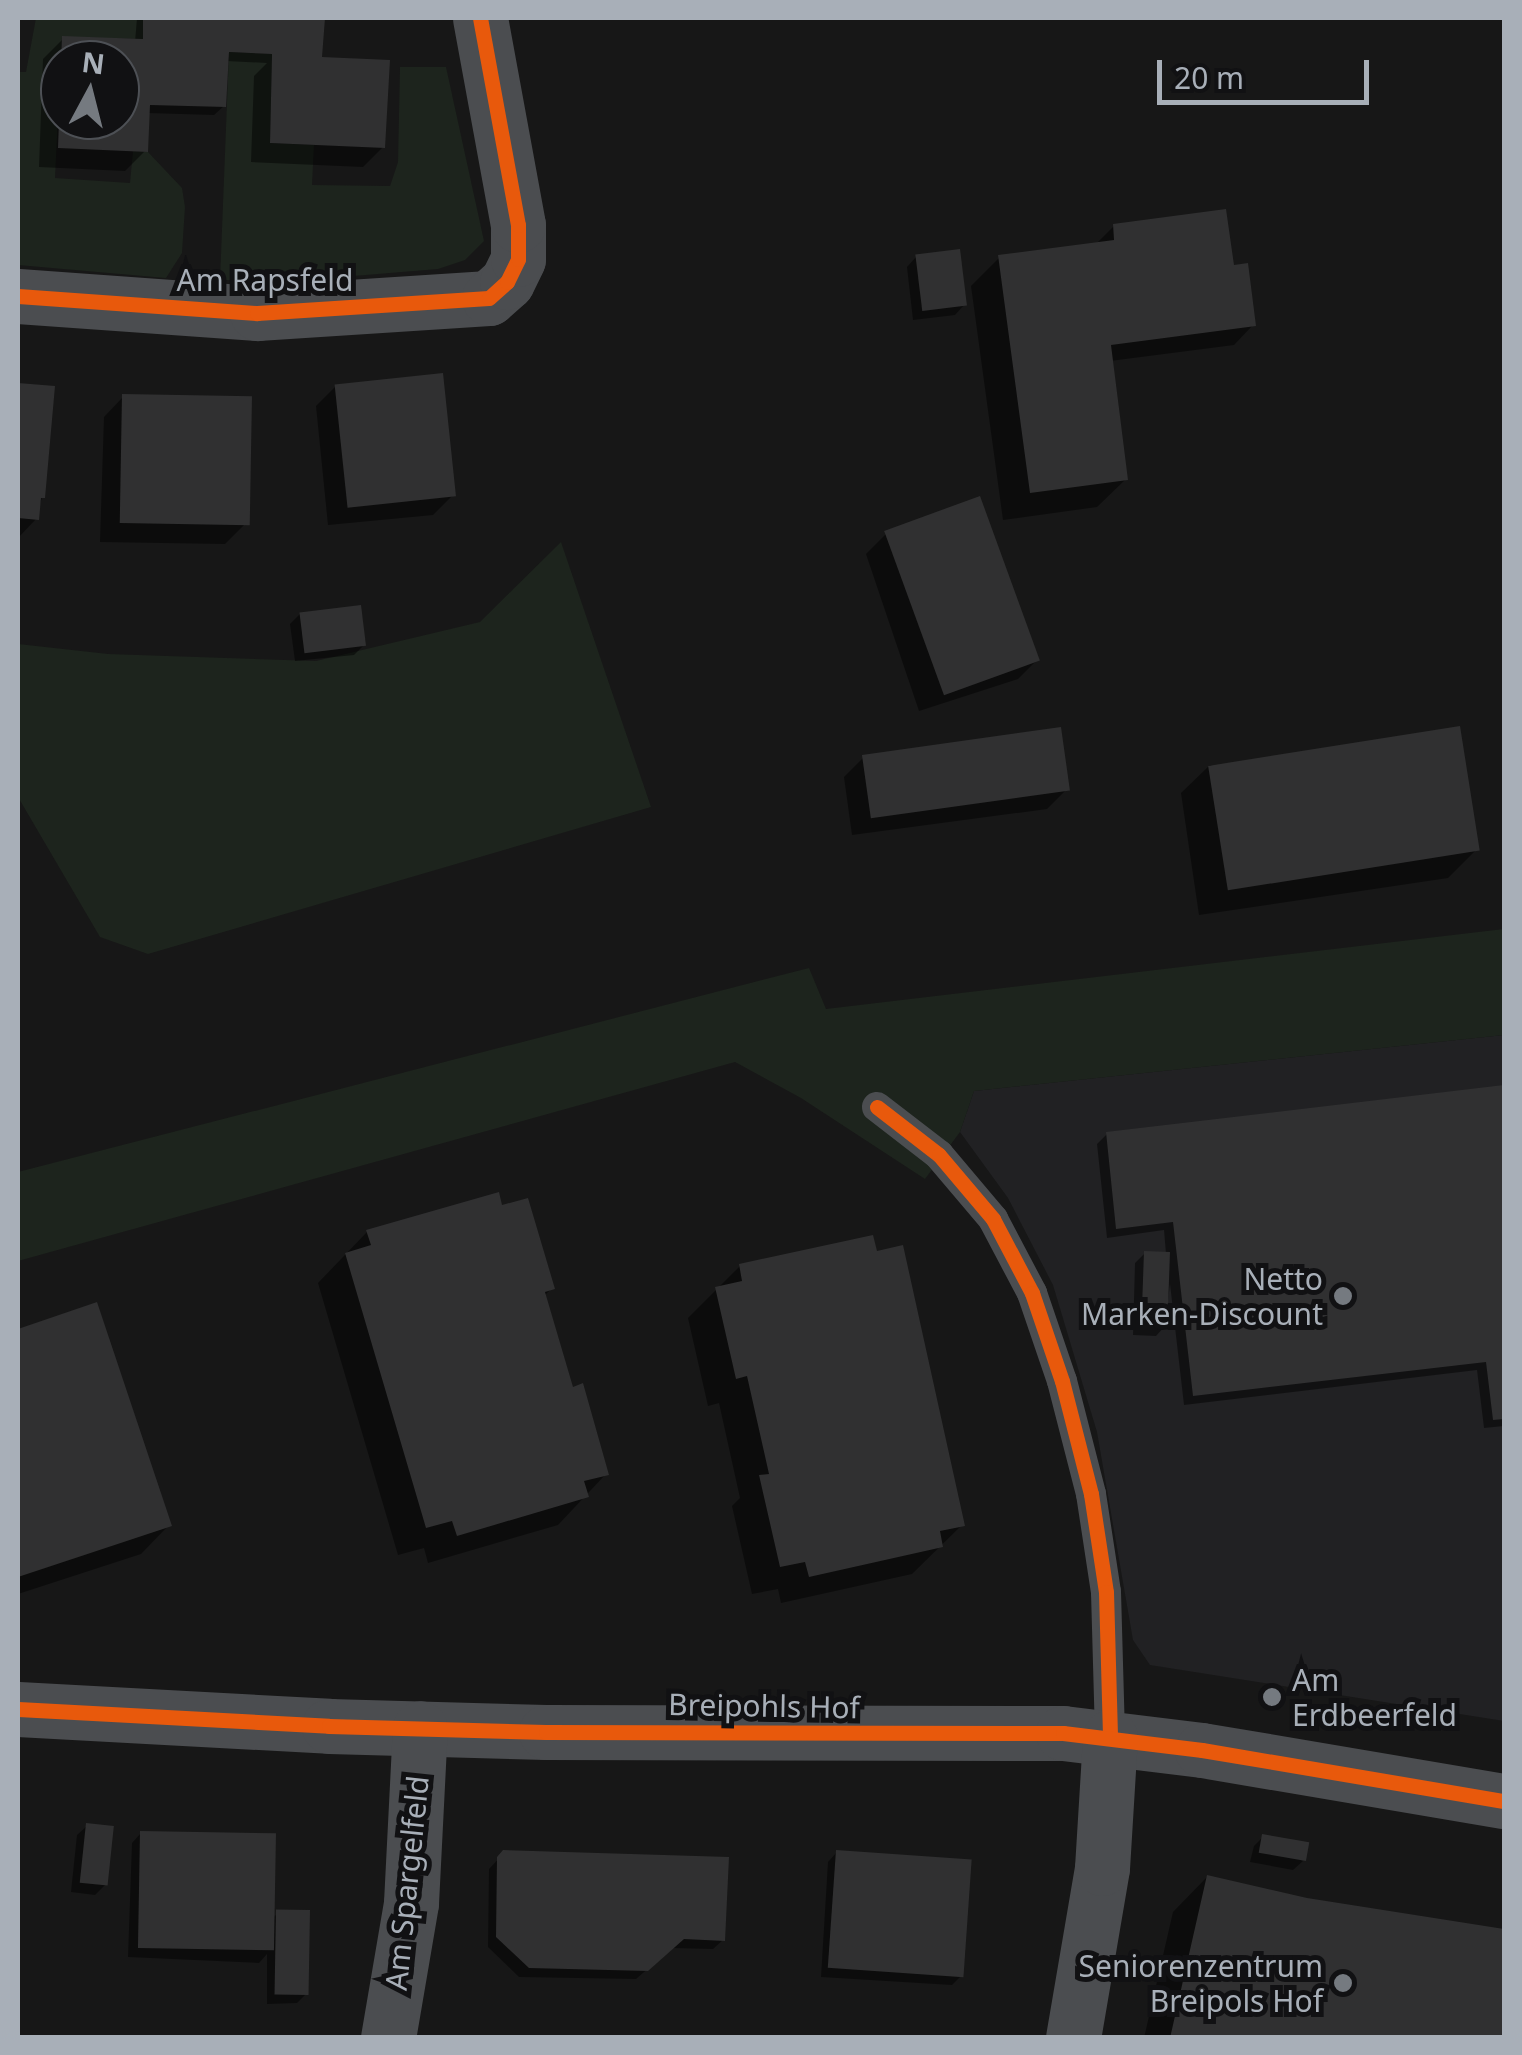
<!DOCTYPE html>
<style>
body{margin:0}
#map{position:relative;width:1522px;height:2055px;overflow:hidden;background:#171717;font-family:"Noto Sans",sans-serif}
div>[style]{position:absolute}
.built>*{inset:0;background:#212123}
.green>*{inset:0;background:#1d241d}
.shadow>*{inset:0;background:#0007}
.building>*{inset:0;background:#303031;transform-origin:0 0}
.service>*{height:30px;margin:-15px;padding:0 15px;transform-origin:15px;border-radius:15px;background:#4b4d50}
.minor>*{height:55px;margin:-27.5px;padding:0 27.5px;transform-origin:27.5px;border-radius:27.5px;background:#4b4d50}
.cycleway>*{height:15px;margin:-7.5px;padding:0 7.5px;transform-origin:7.5px;border-radius:7.5px;background:#e8590c}
.dots>*{width:28px;height:28px;translate:-50% -50%;box-sizing:border-box;border:5px solid #111113;border-radius:50%}
span{translate:-50% -50%;white-space:nowrap;text-align:center;line-height:1.15;-webkit-text-stroke:10px #111113;paint-order:stroke}
.street-label{font-size:30px;color:#a8afb8}
.poi-label{font-size:30px;color:#a8afb8}
.right{translate:-100% -50%;text-align:right}
.left{translate:0 -50%;text-align:left}
.frame{position:absolute;inset:0;border:20px solid #a8afb8;pointer-events:none}
.north{position:absolute;left:40px;top:40px;width:100px;height:100px;box-sizing:border-box;background:#111113;border:2px solid #4d5055;border-radius:50%;rotate:7deg;font-size:28px;font-weight:700;line-height:40px;text-align:center;color:#a8afb8}
.north::after{content:'';display:block;margin:auto;width:35px;height:45px;background:#757a80;clip-path:polygon(50% 0,100% 100%,50% 72%,0 100%)}
.scale{position:absolute;left:1157px;top:60px;width:212px;height:45px;box-sizing:border-box;border:5px solid #a8afb8;border-top:0;padding-left:12px;font-size:30px;line-height:35px;white-space:nowrap;color:#a8afb8;-webkit-text-stroke:8px #111113;paint-order:stroke}
</style>
<div id="map">
<div class="built">
<i style="clip-path:polygon(1504px 1035px,1504px 1721px,1150px 1665px,1133px 1640px,1097px 1432px,1053px 1285px,1008px 1198px,960px 1132px,974px 1091px)"></i>
</div>
<div class="green">
<i style="clip-path:polygon(36px 18px,143px 18px,143px 39px,62px 37px,55px 178px,130px 183px,133px 151px,148px 152px,182px 188px,185px 207px,182px 253px,166px 278px,18px 265px,18px 72px,26px 72px)"></i>
<i style="clip-path:polygon(229px 52px,272px 54px,270px 143px,314px 145px,312px 185px,390px 186px,398px 162px,400px 67px,446px 67px,484px 241px,465px 260px,438px 269px,293px 281px,220px 280px)"></i>
<i style="clip-path:polygon(561px 542px,651px 807px,148px 954px,100px 937px,18px 797px,18px 644px,108px 654px,316px 661px,480px 622px)"></i>
<i style="clip-path:polygon(1504px 929px,1504px 1035px,974px 1091px,960px 1132px,925px 1179px,801px 1098px,735px 1062px,18px 1261px,18px 1172px,809px 968px,826px 1009px)"></i>
</div>
<div class="shadow">
<i style="clip-path:polygon(evenodd,137px 18px,322px 19px,320px 55px,383px 147px,363px 167px,251px 162px,254px 76px,267px 63px,226px 61px,224px 106px,214px 115px,147px 113px,145px 151px,125px 171px,39px 167px,43px 59px,63px 39px,135px 42px,137px 18px,60px 60px,120px 60px,120px 120px,60px 120px,60px 60px)"></i>
<i style="clip-path:polygon(1114px 226px,1232px 268px,1253px 325px,1234px 345px,1110px 361px,1126px 479px,1097px 507px,1003px 520px,971px 286px,999px 258px,1095px 245px)"></i>
<i style="clip-path:polygon(916px 257px,964px 305px,955px 315px,913px 320px,907px 267px)"></i>
<i style="clip-path:polygon(18px 385px,52px 388px,42px 497px,36px 519px,18px 538px)"></i>
<i style="clip-path:polygon(336px 386px,453px 495px,433px 515px,328px 525px,316px 406px)"></i>
<i style="clip-path:polygon(123px 397px,245px 524px,225px 544px,100px 542px,104px 417px)"></i>
<i style="clip-path:polygon(886px 534px,1038px 659px,1018px 679px,919px 711px,866px 554px)"></i>
<i style="clip-path:polygon(300px 614px,364px 645px,354px 655px,295px 661px,290px 624px)"></i>
<i style="clip-path:polygon(864px 757px,1067px 789px,1047px 809px,852px 835px,844px 777px)"></i>
<i style="clip-path:polygon(1210px 765px,1476px 850px,1448px 878px,1199px 915px,1181px 793px)"></i>
<i style="clip-path:polygon(1504px 1087px,1504px 1426px,1484px 1428px,1477px 1370px,1184px 1405px,1170px 1284px,1165px 1326px,1156px 1336px,1133px 1335px,1135px 1263px,1145px 1253px,1166px 1254px,1164px 1230px,1107px 1238px,1097px 1144px,1107px 1134px)"></i>
<i style="clip-path:polygon(501px 1208px,552px 1288px,544px 1296px,571px 1390px,606px 1474px,558px 1525px,428px 1563px,424px 1548px,398px 1555px,318px 1283px,367px 1232px)"></i>
<i style="clip-path:polygon(740px 1266px,962px 1525px,912px 1574px,781px 1603px,778px 1589px,752px 1594px,732px 1506px,740px 1498px,719px 1403px,708px 1406px,688px 1318px)"></i>
<i style="clip-path:polygon(96px 1305px,169px 1525px,141px 1554px,18px 1594px,18px 1332px)"></i>
<i style="clip-path:polygon(87px 1826px,105px 1885px,95px 1895px,71px 1892px,77px 1835px)"></i>
<i style="clip-path:polygon(141px 1833px,270px 1921px,278px 1913px,306px 1994px,297px 2003px,267px 2004px,267px 1954px,259px 1963px,128px 1957px,132px 1843px)"></i>
<i style="clip-path:polygon(1263px 1837px,1303px 1861px,1293px 1870px,1250px 1862px,1254px 1846px)"></i>
<i style="clip-path:polygon(837px 1852px,962px 1975px,952px 1985px,821px 1977px,828px 1862px)"></i>
<i style="clip-path:polygon(504px 1853px,723px 1940px,713px 1949px,672px 1948px,636px 1979px,519px 1977px,488px 1947px,489px 1869px)"></i>
<i style="clip-path:polygon(1207px 1877px,1306px 1900px,1504px 1932px,1504px 2038px,1144px 2038px,1173px 1912px)"></i>
</div>
<div class="building">
<i style="clip-path:polygon(143px 18px,325px 18px,322px 57px,390px 60px,385px 148px,270px 143px,272px 54px,229px 52px,226px 107px,150px 105px,148px 152px,58px 148px,59px 120px,120px 120px,120px 60px,61px 60px,62px 36px,143px 39px)"></i>
<i style="clip-path:polygon(1226px 209px,1234px 265px,1248px 263px,1256px 326px,1111px 345px,1128px 480px,1030px 493px,998px 255px,1114px 240px,1113px 224px)"></i>
<i style="left:960px;top:249px;width:57px;height:45px;rotate:83deg"></i>
<i style="left:443px;top:373px;width:124px;height:109px;rotate:84deg"></i>
<i style="clip-path:polygon(18px 383px,55px 386px,45px 498px,41px 498px,39px 520px,18px 518px)"></i>
<i style="left:122px;top:394px;width:130px;height:129px;rotate:1deg"></i>
<i style="left:980px;top:496px;width:175px;height:102px;rotate:70deg"></i>
<i style="left:361px;top:605px;width:41px;height:62px;rotate:83deg"></i>
<i style="left:1460px;top:726px;width:126px;height:255px;rotate:81deg"></i>
<i style="left:1061px;top:727px;width:64px;height:201px;rotate:82deg"></i>
<i style="clip-path:polygon(1504px 1085px,1504px 1419px,1493px 1420px,1486px 1362px,1193px 1396px,1173px 1222px,1116px 1229px,1106px 1132px)"></i>
<i style="clip-path:polygon(499px 1192px,502px 1205px,528px 1198px,555px 1289px,545px 1292px,573px 1387px,583px 1383px,609px 1475px,584px 1481px,589px 1497px,457px 1536px,452px 1521px,426px 1528px,345px 1253px,371px 1245px,366px 1230px)"></i>
<i style="clip-path:polygon(873px 1235px,877px 1251px,903px 1245px,965px 1526px,940px 1531px,943px 1547px,809px 1577px,805px 1562px,780px 1567px,759px 1475px,769px 1474px,747px 1376px,736px 1379px,715px 1287px,742px 1281px,739px 1264px)"></i>
<i style="left:1144px;top:1251px;width:26px;height:76px;rotate:2deg"></i>
<i style="clip-path:polygon(97px 1302px,172px 1526px,18px 1577px,18px 1329px)"></i>
<i style="left:86px;top:1823px;width:28px;height:60px;rotate:6deg"></i>
<i style="left:140px;top:1831px;width:136px;height:117px;rotate:1deg"></i>
<i style="left:1262px;top:1834px;width:48px;height:19px;rotate:10deg"></i>
<i style="clip-path:polygon(503px 1850px,729px 1857px,725px 1941px,684px 1939px,648px 1971px,529px 1968px,496px 1937px,497px 1857px)"></i>
<i style="left:836px;top:1850px;width:136px;height:118px;rotate:4deg"></i>
<i style="clip-path:polygon(1207px 1875px,1307px 1898px,1504px 1929px,1504px 2038px,1170px 2038px)"></i>
<i style="left:310px;top:1910px;width:85px;height:34px;rotate:91deg"></i>
</div>
<div class="service">
<i style="left:877px;top:1107px;width:78px;rotate:37.7deg"></i>
<i style="left:939px;top:1155px;width:84px;rotate:49.8deg"></i>
<i style="left:993px;top:1219px;width:84px;rotate:62.2deg"></i>
<i style="left:1032px;top:1293px;width:93px;rotate:71.2deg"></i>
<i style="left:1062px;top:1381px;width:117px;rotate:75.6deg"></i>
<i style="left:1091px;top:1494px;width:99px;rotate:81.3deg"></i>
<i style="left:1106px;top:1592px;width:145px;rotate:88.4deg"></i>
</div>
<div class="minor">
<i style="left:18px;top:296px;width:240px;rotate:4.1deg"></i>
<i style="left:257px;top:313px;width:232px;rotate:-3.7deg"></i>
<i style="left:489px;top:298px;width:24px;rotate:-42deg"></i>
<i style="left:507px;top:282px;width:25px;rotate:-64deg"></i>
<i style="left:518px;top:259px;width:34px;rotate:-90deg"></i>
<i style="left:518px;top:225px;width:210px;rotate:-100.4deg"></i>
<i style="left:18px;top:1709px;width:311px;rotate:3.1deg"></i>
<i style="left:329px;top:1726px;width:217px;rotate:1.6deg"></i>
<i style="left:546px;top:1732px;width:517px;rotate:0.11deg"></i>
<i style="left:1063px;top:1733px;width:140px;rotate:7deg"></i>
<i style="left:1202px;top:1750px;width:306px;rotate:9.6deg"></i>
<i style="left:388px;top:2038px;width:137px;rotate:-80.3deg"></i>
<i style="left:411px;top:1903px;width:175px;rotate:-87.1deg"></i>
<i style="left:1073px;top:2038px;width:172px;rotate:-80.3deg"></i>
<i style="left:1102px;top:1868px;width:131px;rotate:-86.5deg"></i>
</div>
<div class="cycleway">
<i style="left:18px;top:296px;width:240px;rotate:4.1deg"></i>
<i style="left:257px;top:313px;width:232px;rotate:-3.7deg"></i>
<i style="left:489px;top:298px;width:24px;rotate:-42deg"></i>
<i style="left:507px;top:282px;width:25px;rotate:-64deg"></i>
<i style="left:518px;top:259px;width:34px;rotate:-90deg"></i>
<i style="left:518px;top:225px;width:210px;rotate:-100.4deg"></i>
<i style="left:877px;top:1107px;width:78px;rotate:37.7deg"></i>
<i style="left:939px;top:1155px;width:84px;rotate:49.8deg"></i>
<i style="left:993px;top:1219px;width:84px;rotate:62.2deg"></i>
<i style="left:1032px;top:1293px;width:93px;rotate:71.2deg"></i>
<i style="left:1062px;top:1381px;width:117px;rotate:75.6deg"></i>
<i style="left:1091px;top:1494px;width:99px;rotate:81.3deg"></i>
<i style="left:1106px;top:1592px;width:145px;rotate:88.4deg"></i>
<i style="left:18px;top:1709px;width:311px;rotate:3.1deg"></i>
<i style="left:329px;top:1726px;width:217px;rotate:1.6deg"></i>
<i style="left:546px;top:1732px;width:517px;rotate:0.11deg"></i>
<i style="left:1063px;top:1733px;width:140px;rotate:7deg"></i>
<i style="left:1202px;top:1750px;width:306px;rotate:9.6deg"></i>
</div>
<div class="dots">
<i style="left:1343px;top:1296px;background:#757a80"></i>
<i style="left:1272px;top:1697px;background:#757a80"></i>
<i style="left:1343px;top:1983px;background:#757a80"></i>
</div>
<div class="street-label">
<span style="left:265px;top:280px">Am Rapsfeld</span>
<span style="left:764px;top:1706px;rotate:1deg">Breipohls Hof</span>
<span style="left:407px;top:1883px;rotate:-84deg">Am Spargelfeld</span>
</div>
<div class="poi-label">
<span class="right" style="left:1323px;top:1296px">Netto<br>Marken-Discount</span>
<span class="left" style="left:1292px;top:1697px">Am<br>Erdbeerfeld</span>
<span class="right" style="left:1323px;top:1983px">Seniorenzentrum<br>Breipols Hof</span>
</div>
<div class="frame"></div>
<div class="north">N</div>
<div class="scale">20 m</div>
</div>
